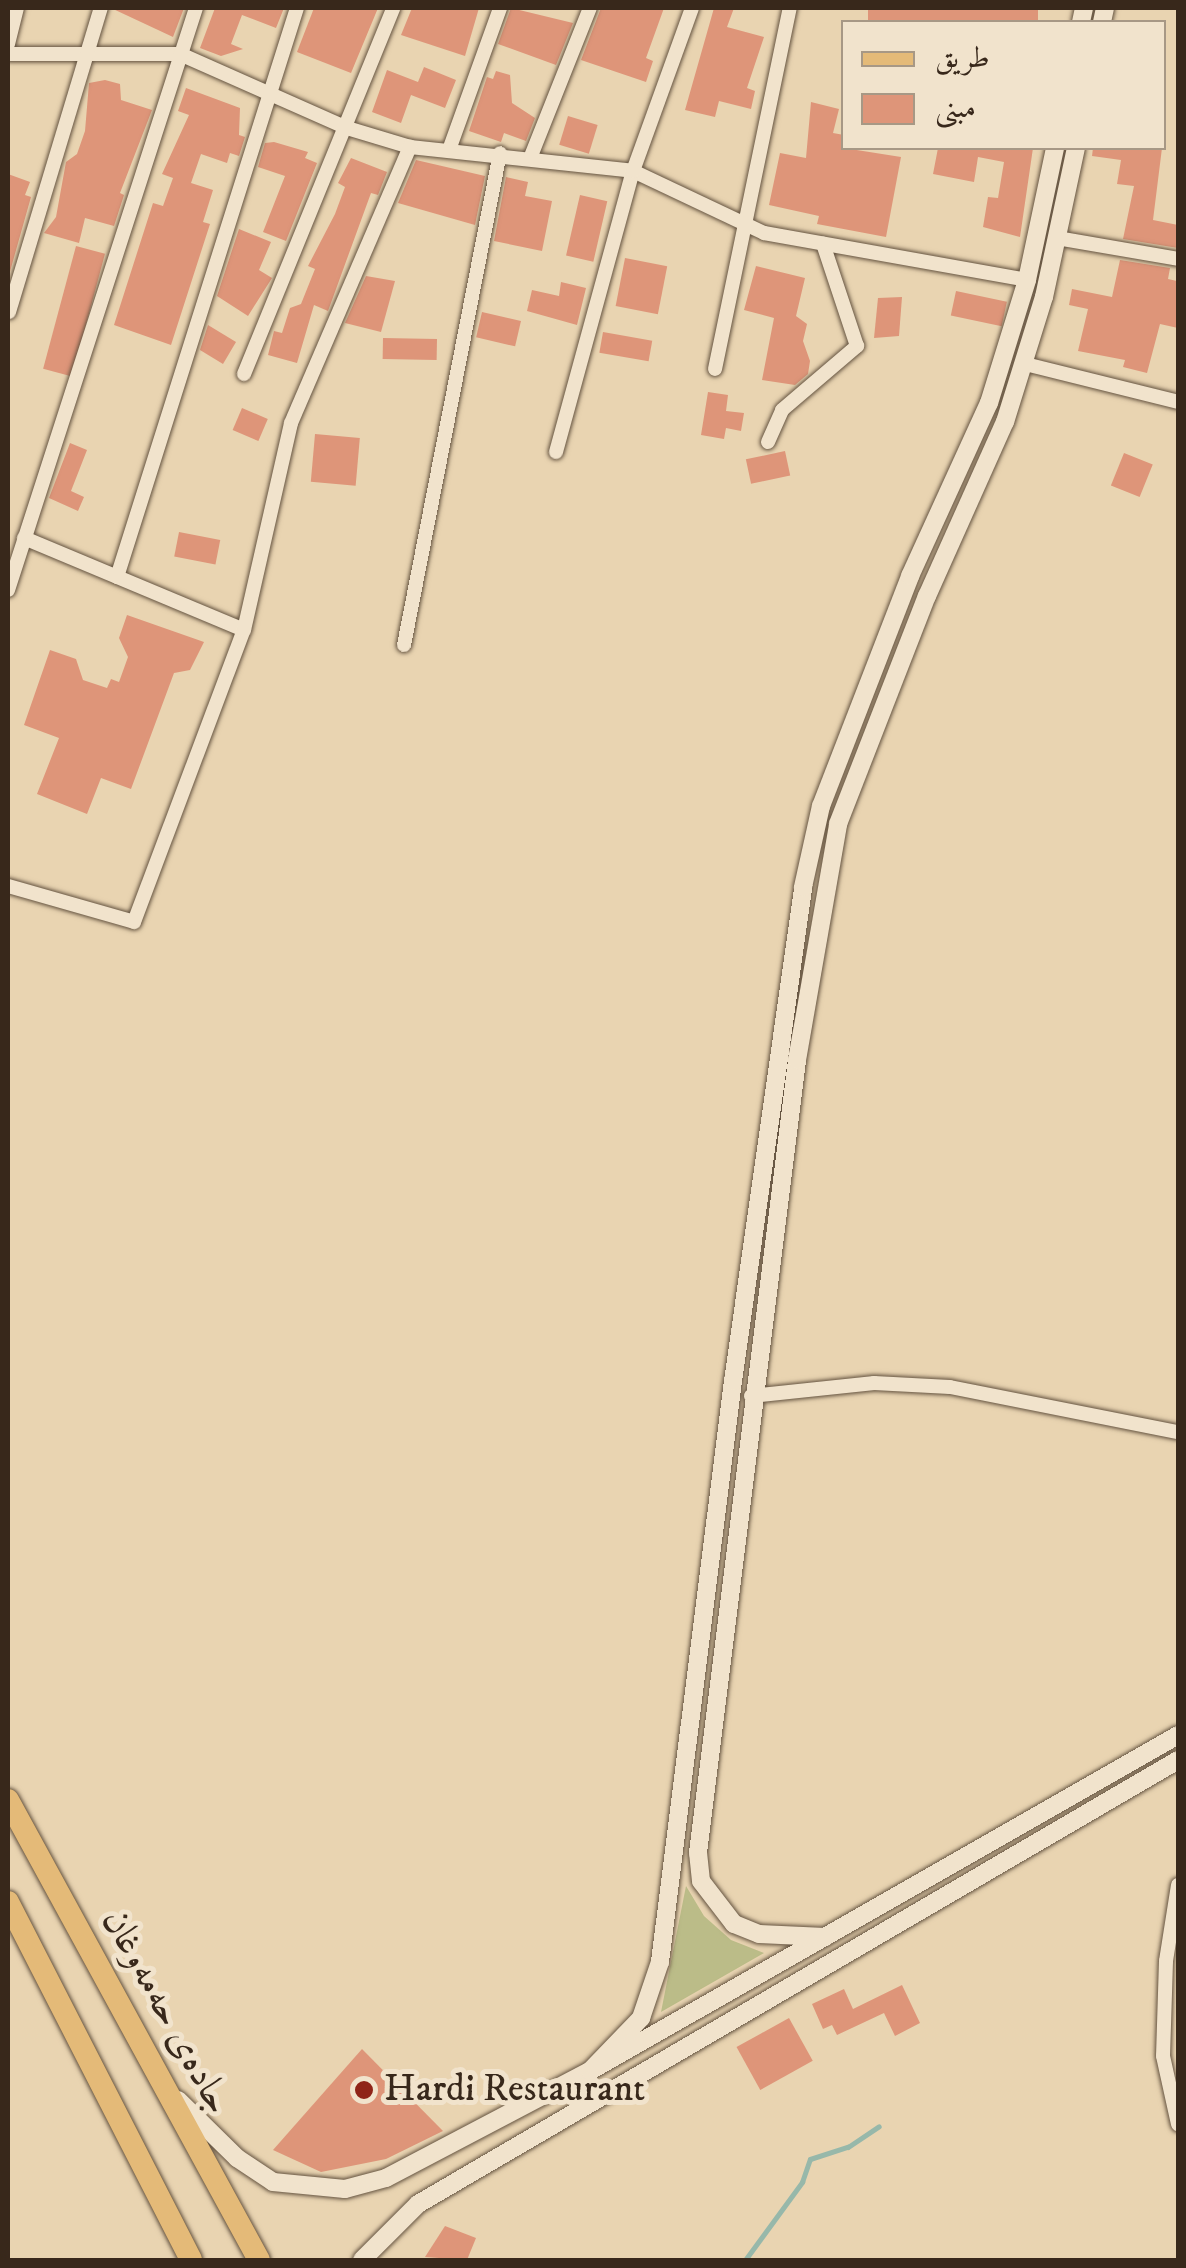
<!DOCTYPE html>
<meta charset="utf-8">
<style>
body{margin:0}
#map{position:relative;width:1186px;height:2268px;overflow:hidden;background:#e9d4b1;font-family:"IM FELL DW Pica",Amiri,serif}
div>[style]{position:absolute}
.green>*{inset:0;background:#bbbc88}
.stream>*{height:5px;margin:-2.5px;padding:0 2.5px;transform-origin:2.5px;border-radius:2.5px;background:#97b8aa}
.building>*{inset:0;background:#de9579;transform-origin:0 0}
.roads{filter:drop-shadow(0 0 2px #645340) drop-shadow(0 0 2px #645340)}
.minor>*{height:14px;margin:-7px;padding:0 7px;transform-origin:7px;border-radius:7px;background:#f1e3cc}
.tertiary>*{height:18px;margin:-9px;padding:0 9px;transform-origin:9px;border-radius:9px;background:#f1e3cc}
.primary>*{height:22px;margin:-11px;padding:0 11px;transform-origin:11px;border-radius:11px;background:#e4ba78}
.dots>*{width:28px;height:28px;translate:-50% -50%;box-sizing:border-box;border:5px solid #f1e3cc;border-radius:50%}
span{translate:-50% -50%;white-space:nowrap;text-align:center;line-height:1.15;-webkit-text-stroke:10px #f1e3cc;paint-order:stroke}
.street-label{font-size:38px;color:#38281b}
.poi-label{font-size:38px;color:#38281b}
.left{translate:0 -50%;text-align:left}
.frame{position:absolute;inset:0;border:10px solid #38281b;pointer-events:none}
.legend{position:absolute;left:841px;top:20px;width:325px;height:130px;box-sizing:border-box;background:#f1e3cc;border:2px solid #a79885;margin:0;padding:12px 18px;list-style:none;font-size:30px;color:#38281b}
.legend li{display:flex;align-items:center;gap:20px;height:50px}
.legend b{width:50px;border:2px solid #a79885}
</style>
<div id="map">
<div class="green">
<i style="clip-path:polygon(686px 1886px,704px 1916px,731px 1940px,764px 1953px,661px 2012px)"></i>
</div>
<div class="stream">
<i style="left:745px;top:2260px;width:97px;rotate:-53.8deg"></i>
<i style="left:802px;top:2182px;width:24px;rotate:-71deg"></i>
<i style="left:810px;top:2159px;width:40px;rotate:-18deg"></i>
<i style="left:848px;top:2147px;width:37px;rotate:-34deg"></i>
</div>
<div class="building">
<i style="clip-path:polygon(111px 8px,184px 8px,173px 37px)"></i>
<i style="clip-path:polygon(215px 8px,284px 8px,276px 28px,242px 15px,231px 44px,243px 49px,221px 56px,200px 48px)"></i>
<i style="clip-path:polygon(314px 8px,378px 8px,351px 73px,297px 52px)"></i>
<i style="clip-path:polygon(412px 8px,479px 8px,465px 56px,401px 35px)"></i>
<i style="clip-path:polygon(511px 8px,573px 23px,556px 65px,498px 44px)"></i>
<i style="clip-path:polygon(601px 8px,664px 8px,646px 58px,653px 61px,646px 82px,581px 60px)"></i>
<i style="clip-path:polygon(714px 8px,734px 8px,727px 27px,764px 37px,747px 88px,755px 91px,751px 109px,719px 101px,715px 117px,685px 110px)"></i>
<i style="left:868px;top:8px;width:170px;height:15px"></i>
<i style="clip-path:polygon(424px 67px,456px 80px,445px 108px,411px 95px,401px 123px,372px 112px,387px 70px,418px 82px)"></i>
<i style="clip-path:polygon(496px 71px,510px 75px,512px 103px,535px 118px,526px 141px,504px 133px,501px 142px,469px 131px,487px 77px,493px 79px)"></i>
<i style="clip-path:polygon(105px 80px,120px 84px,121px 100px,152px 110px,120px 193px,124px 195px,114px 226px,85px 218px,79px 243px,44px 233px,56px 217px,66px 162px,77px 154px,85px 131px,89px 83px)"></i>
<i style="clip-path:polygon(186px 88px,240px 108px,239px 135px,245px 137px,239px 156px,230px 153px,227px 163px,201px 154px,191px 183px,213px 190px,203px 222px,210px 224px,171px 345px,114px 325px,153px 203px,163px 206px,173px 178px,162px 174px,189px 115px,178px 111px)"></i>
<i style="clip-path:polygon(811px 102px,839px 109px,833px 133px,844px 135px,844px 148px,901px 157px,886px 237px,817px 224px,819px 216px,769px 205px,780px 153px,806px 158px)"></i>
<i style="left:568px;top:116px;width:31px;height:30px;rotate:17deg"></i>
<i style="clip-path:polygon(274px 142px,308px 152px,305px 158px,317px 163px,286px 241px,263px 232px,285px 176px,258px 167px,265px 143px)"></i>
<i style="clip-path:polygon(938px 148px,1033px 148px,1020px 237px,983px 227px,988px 197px,998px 198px,1004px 162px,978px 157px,974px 182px,933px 174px)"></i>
<i style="clip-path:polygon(1093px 148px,1162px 148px,1153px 220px,1178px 225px,1178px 248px,1123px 239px,1134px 186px,1117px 184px,1121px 160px,1092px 156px)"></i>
<i style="clip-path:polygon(351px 158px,387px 172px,378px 195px,371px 193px,328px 311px,314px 305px,297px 363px,268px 355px,274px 331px,282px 333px,290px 308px,301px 304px,315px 269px,308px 266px,335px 214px,345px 187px,338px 183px)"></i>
<i style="clip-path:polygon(416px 160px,485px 176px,475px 225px,398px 203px)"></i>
<i style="clip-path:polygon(8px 174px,30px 182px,25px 195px,31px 197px,9px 275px)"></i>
<i style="clip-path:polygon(506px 177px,528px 182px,525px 196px,552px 201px,542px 251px,494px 241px)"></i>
<i style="left:580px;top:195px;width:28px;height:62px;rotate:13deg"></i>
<i style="clip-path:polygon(239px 229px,271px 242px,259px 270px,272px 278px,248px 316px,217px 296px)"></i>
<i style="left:76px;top:246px;width:30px;height:127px;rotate:15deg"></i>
<i style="left:625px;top:258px;width:43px;height:49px;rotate:11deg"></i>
<i style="clip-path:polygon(1120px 260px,1170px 268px,1168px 279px,1177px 281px,1178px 328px,1160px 324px,1147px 373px,1123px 367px,1125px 360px,1078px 351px,1088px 309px,1069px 305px,1072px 289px,1112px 297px)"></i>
<i style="clip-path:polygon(756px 266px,805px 278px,796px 316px,807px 324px,803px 341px,810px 361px,808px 374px,795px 385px,762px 380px,774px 318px,744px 310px)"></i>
<i style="clip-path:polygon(366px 276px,395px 281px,381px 332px,345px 323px)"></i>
<i style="clip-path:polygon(561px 282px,586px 288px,577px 325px,527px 311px,532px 290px,559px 296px)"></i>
<i style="left:956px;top:291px;width:52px;height:25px;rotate:12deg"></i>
<i style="clip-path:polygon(902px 297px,899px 336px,874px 338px,878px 298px)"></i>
<i style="left:482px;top:312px;width:40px;height:26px;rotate:13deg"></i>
<i style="clip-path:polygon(208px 325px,236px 342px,223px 364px,200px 350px)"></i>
<i style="left:603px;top:332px;width:50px;height:21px;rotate:10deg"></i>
<i style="left:383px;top:338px;width:54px;height:21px;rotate:1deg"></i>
<i style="clip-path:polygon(708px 392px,728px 395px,726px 411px,744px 413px,741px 431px,726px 428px,724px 439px,701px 435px)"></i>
<i style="left:242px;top:408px;width:28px;height:24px;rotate:23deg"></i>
<i style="left:315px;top:434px;width:45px;height:48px;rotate:5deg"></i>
<i style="clip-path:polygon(70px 443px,87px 450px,71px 491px,84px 497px,78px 511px,49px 498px)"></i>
<i style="left:785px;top:451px;width:25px;height:40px;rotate:78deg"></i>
<i style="left:1124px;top:453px;width:31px;height:35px;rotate:22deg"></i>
<i style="left:179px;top:532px;width:42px;height:25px;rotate:11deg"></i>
<i style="clip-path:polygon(127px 615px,204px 642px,190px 670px,174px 673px,131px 789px,101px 778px,87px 814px,37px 794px,59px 738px,24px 725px,50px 650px,76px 659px,83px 680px,107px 688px,111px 679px,119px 682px,128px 657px,119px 638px)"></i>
<i style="clip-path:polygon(902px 1985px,920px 2023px,895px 2036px,884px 2013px,837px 2035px,832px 2025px,823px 2029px,812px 2004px,844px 1989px,853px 2009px)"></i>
<i style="left:789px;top:2018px;width:49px;height:60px;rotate:61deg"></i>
<i style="clip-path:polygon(362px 2049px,443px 2131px,386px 2159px,321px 2172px,273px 2150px)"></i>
<i style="clip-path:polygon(445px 2226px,476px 2238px,467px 2260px,425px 2257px)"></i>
</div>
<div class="roads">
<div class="minor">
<i style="left:8px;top:44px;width:37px;rotate:-76deg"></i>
<i style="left:8px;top:54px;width:172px"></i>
<i style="left:180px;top:54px;width:183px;rotate:23.9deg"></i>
<i style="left:347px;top:128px;width:66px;rotate:16.8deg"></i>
<i style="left:410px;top:147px;width:224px;rotate:6.1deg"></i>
<i style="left:633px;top:171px;width:145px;rotate:25.3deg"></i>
<i style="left:764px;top:233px;width:267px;rotate:10.1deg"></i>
<i style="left:449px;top:150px;width:151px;rotate:-70.2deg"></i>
<i style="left:531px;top:156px;width:159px;rotate:-68.3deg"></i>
<i style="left:1057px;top:238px;width:123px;rotate:9.8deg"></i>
<i style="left:9px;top:312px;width:318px;rotate:-73.2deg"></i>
<i style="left:1025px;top:364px;width:158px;rotate:13.9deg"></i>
<i style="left:715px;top:369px;width:369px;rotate:-78.3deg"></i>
<i style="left:244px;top:374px;width:395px;rotate:-67.8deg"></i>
<i style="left:768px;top:442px;width:35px;rotate:-66deg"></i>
<i style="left:782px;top:410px;width:99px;rotate:-40.5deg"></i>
<i style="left:857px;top:346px;width:108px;rotate:-108.4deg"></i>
<i style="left:556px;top:452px;width:291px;rotate:-74.7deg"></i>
<i style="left:633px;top:171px;width:173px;rotate:-70.1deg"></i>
<i style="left:24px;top:538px;width:238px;rotate:22.7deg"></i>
<i style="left:117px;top:577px;width:597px;rotate:-72.45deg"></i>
<i style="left:8px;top:590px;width:612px;rotate:-72.1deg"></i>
<i style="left:404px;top:645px;width:501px;rotate:-78.96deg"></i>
<i style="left:8px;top:886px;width:131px;rotate:15.9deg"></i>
<i style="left:134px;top:922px;width:312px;rotate:-69.4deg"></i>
<i style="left:244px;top:630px;width:212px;rotate:-77.2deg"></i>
<i style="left:291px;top:423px;width:301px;rotate:-66.7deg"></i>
<i style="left:751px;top:1396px;width:124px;rotate:-6deg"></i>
<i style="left:874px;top:1383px;width:76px;rotate:3deg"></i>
<i style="left:950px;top:1387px;width:232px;rotate:11.2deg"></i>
<i style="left:1178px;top:1885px;width:77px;rotate:99deg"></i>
<i style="left:1166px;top:1961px;width:95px;rotate:91.8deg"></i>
<i style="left:1163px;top:2056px;width:70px;rotate:77.6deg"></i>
</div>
<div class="tertiary">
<i style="left:1081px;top:22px;width:14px;rotate:-78deg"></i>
<i style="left:1102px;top:22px;width:14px;rotate:-78deg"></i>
<i style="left:825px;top:1937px;width:66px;rotate:-177.4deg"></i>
<i style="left:759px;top:1934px;width:27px;rotate:-158deg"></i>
<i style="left:734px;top:1924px;width:54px;rotate:-127.5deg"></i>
<i style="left:701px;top:1881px;width:28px;rotate:-96deg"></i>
<i style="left:698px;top:1853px;width:799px;rotate:-82.88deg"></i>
<i style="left:797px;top:1060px;width:240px;rotate:-80.1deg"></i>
<i style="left:838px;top:824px;width:245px;rotate:-68.7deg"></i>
<i style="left:927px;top:596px;width:191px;rotate:-65.9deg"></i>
<i style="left:1005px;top:422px;width:131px;rotate:-72.7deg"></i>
<i style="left:1044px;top:297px;width:152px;rotate:-77.9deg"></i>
<i style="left:590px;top:2071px;width:74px;rotate:-46.1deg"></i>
<i style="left:641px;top:2018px;width:59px;rotate:-71.3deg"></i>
<i style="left:660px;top:1962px;width:586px;rotate:-82.84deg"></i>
<i style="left:733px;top:1381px;width:499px;rotate:-81.9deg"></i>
<i style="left:803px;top:887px;width:83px;rotate:-77.5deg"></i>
<i style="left:821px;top:806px;width:247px;rotate:-68.8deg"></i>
<i style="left:910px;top:576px;width:190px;rotate:-65.5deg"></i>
<i style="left:989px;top:403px;width:129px;rotate:-72.8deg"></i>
<i style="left:1027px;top:280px;width:135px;rotate:-78deg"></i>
<i style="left:178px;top:2100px;width:83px;rotate:44.5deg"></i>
<i style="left:237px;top:2158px;width:43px;rotate:33.7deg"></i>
<i style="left:273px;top:2182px;width:72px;rotate:5.6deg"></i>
<i style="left:345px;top:2189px;width:42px;rotate:-15deg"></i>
<i style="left:386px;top:2178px;width:230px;rotate:-27.7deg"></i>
<i style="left:590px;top:2071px;width:677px;rotate:-29.74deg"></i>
<i style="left:362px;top:2260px;width:79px;rotate:-45deg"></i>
<i style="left:418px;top:2204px;width:880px;rotate:-30.29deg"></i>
</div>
<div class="primary">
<i style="left:8px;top:1800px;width:524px;rotate:61.38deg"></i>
<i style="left:8px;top:1902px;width:402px;rotate:62.9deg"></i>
</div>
</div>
<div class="dots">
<i style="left:364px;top:2090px;background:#8f2418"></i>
</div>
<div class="street-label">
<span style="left:166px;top:2012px;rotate:61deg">جادەی حەمەوغان</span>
</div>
<div class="poi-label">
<span class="left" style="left:384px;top:2090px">Hardi Restaurant</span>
</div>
<div class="frame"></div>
<ul class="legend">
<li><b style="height:12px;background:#e4ba78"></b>طريق</li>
<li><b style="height:28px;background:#de9579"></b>مبنى</li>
</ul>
</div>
